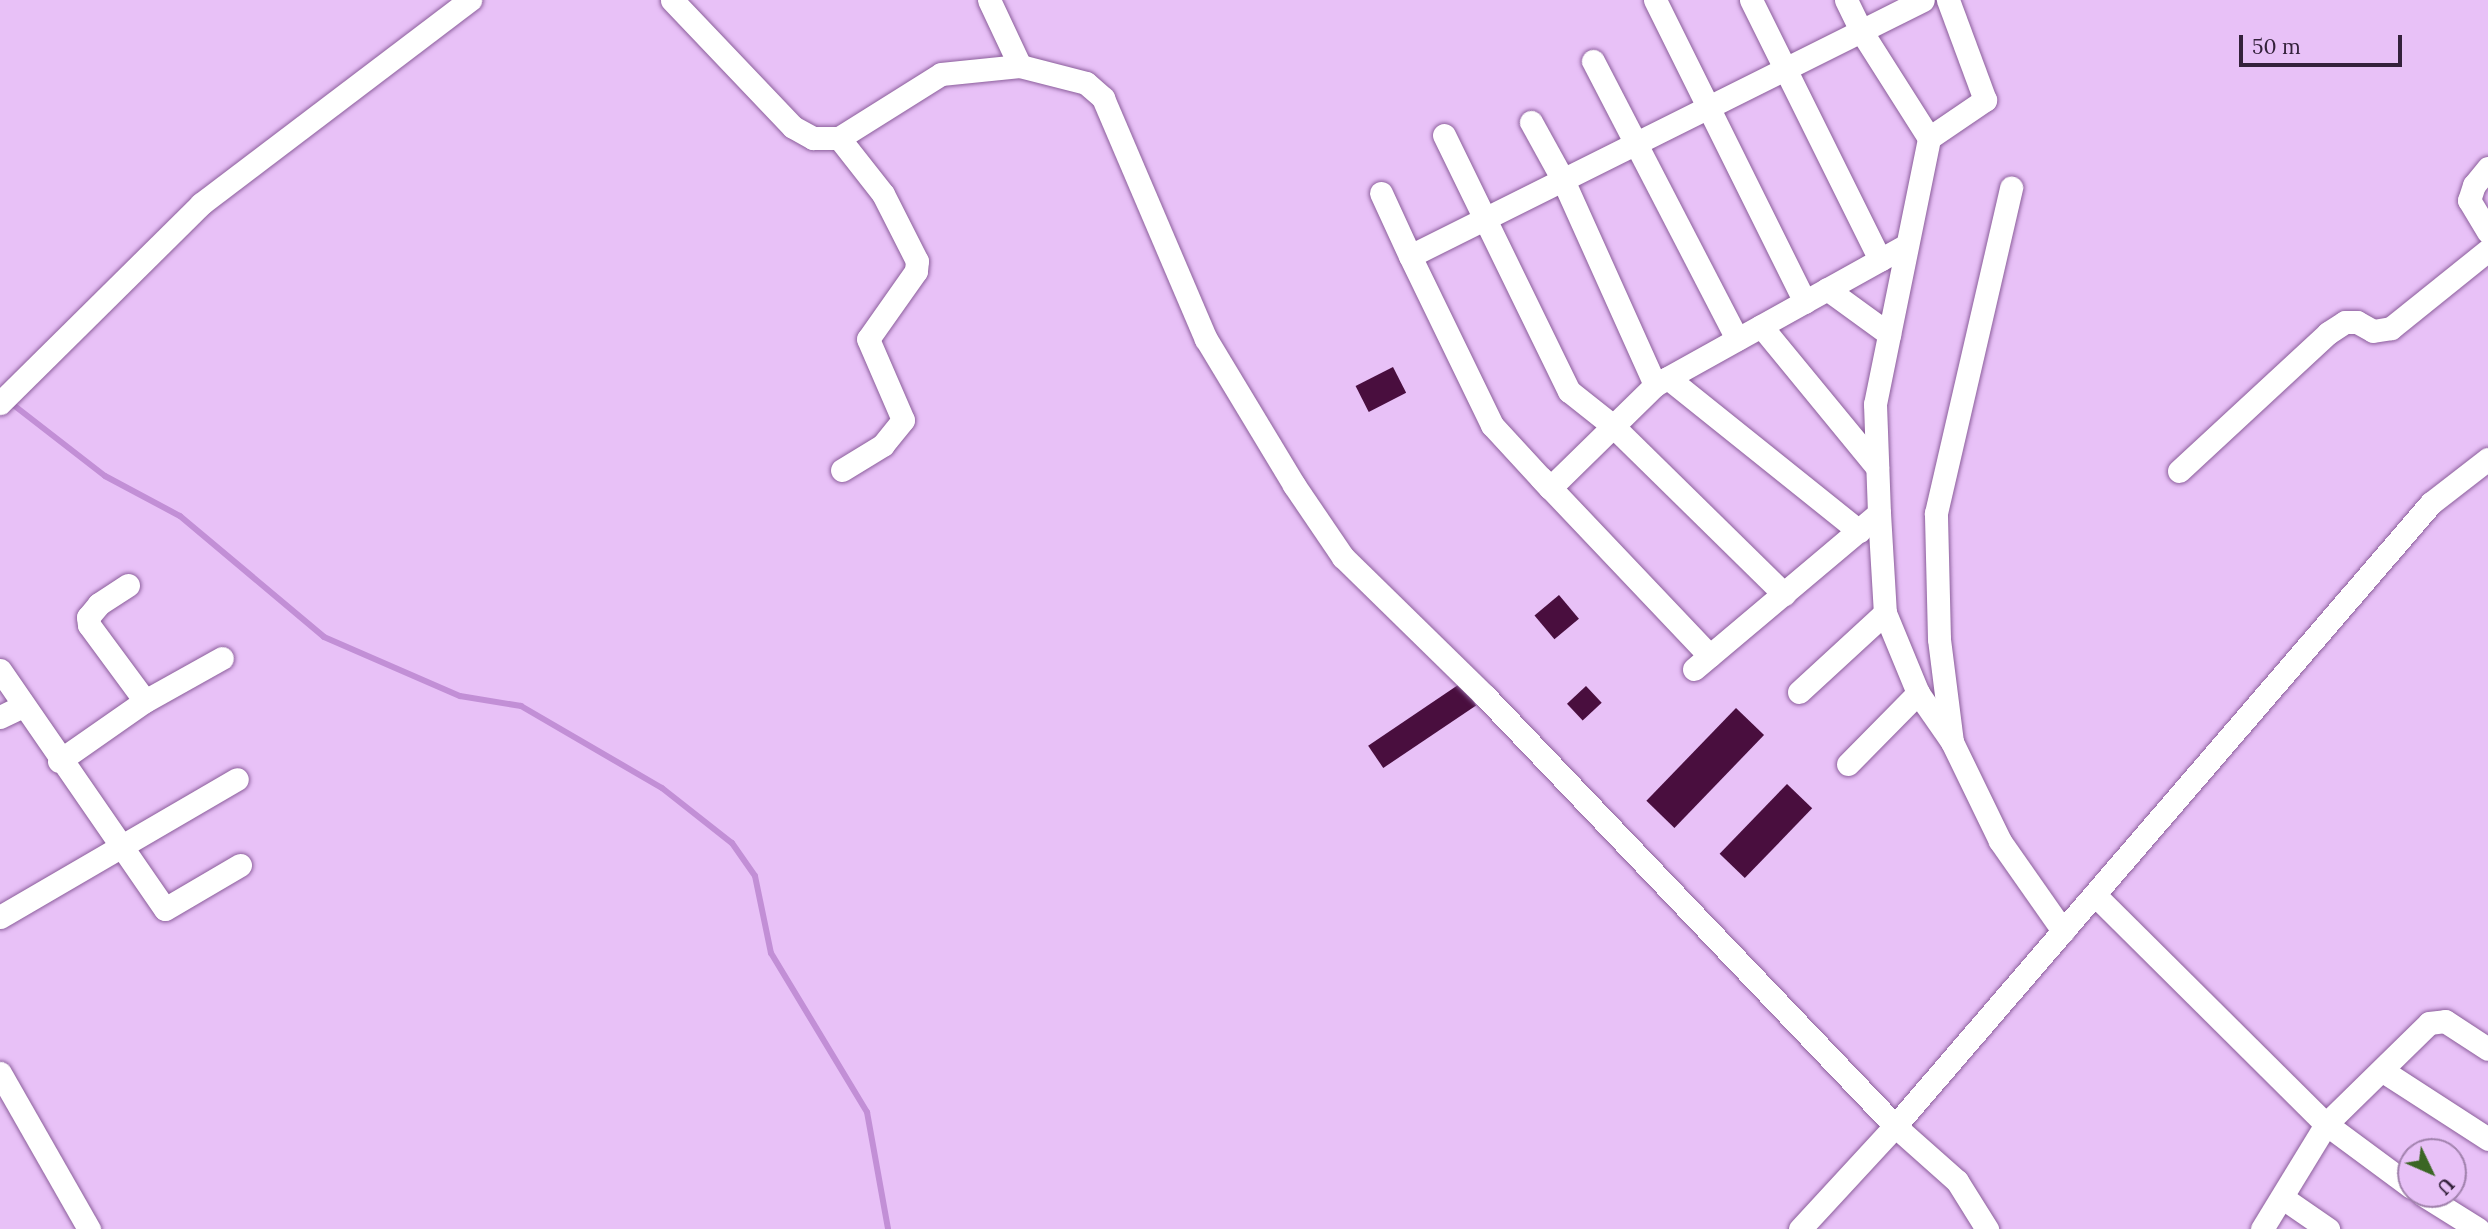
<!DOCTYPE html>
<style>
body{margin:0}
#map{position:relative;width:2488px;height:1229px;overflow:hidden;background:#e8c1f7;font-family:Lora,serif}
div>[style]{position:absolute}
.stream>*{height:6px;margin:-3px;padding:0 3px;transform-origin:3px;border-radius:3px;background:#c28fd6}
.building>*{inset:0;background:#490e3e;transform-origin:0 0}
.roads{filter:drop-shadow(0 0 2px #8b5e9b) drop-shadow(0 0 2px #8b5e9b)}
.minor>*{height:23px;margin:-11.5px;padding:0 11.5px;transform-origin:11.5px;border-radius:11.5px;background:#fff}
span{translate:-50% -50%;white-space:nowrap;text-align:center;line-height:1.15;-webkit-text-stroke:7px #e8c1f7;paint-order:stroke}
.north{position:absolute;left:2397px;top:1138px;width:70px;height:70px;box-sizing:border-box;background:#e8c1f7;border:2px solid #a081ac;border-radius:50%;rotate:134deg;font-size:19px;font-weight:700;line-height:28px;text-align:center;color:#34213b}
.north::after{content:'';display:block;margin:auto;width:24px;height:32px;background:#3b6624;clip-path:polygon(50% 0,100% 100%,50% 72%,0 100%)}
.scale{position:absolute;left:2239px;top:35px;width:163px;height:32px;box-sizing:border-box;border:4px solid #34213b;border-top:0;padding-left:9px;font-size:21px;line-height:24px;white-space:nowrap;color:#34213b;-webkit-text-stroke:5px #e8c1f7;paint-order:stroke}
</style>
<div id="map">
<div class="stream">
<i style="left:7px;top:400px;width:124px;rotate:37.8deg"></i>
<i style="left:105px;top:476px;width:85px;rotate:28.1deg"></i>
<i style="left:180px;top:516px;width:188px;rotate:40deg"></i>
<i style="left:324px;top:637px;width:148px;rotate:23.5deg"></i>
<i style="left:460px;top:696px;width:62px;rotate:9.3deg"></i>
<i style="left:521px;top:706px;width:163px;rotate:30.2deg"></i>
<i style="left:662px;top:788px;width:89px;rotate:38.2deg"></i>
<i style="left:732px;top:843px;width:40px;rotate:55.1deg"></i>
<i style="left:755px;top:876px;width:79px;rotate:78.3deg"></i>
<i style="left:771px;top:953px;width:186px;rotate:58.9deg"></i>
<i style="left:867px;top:1112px;width:119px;rotate:79.8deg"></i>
</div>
<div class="building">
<i style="left:1393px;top:367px;width:29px;height:42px;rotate:63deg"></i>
<i style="left:1559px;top:595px;width:31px;height:32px;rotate:50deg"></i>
<i style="left:1461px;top:683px;width:27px;height:112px;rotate:56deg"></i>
<i style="left:1586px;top:686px;width:23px;height:26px;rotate:47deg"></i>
<i style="left:1736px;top:708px;width:39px;height:129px;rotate:44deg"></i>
<i style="left:1787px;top:784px;width:35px;height:97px;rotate:44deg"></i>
</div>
<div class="roads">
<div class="minor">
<i style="left:672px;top:0;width:175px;rotate:46.4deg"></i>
<i style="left:793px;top:127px;width:23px;rotate:29deg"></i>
<i style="left:813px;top:138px;width:26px"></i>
<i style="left:839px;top:138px;width:120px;rotate:-32.1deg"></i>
<i style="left:941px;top:74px;width:79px;rotate:-5.8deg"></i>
<i style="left:1020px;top:66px;width:68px;rotate:14.4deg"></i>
<i style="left:1086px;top:83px;width:23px;rotate:41deg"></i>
<i style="left:1103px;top:98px;width:262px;rotate:66.9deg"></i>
<i style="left:1206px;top:339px;width:170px;rotate:58.9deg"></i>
<i style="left:1294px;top:485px;width:87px;rotate:55.8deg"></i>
<i style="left:1343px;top:557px;width:199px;rotate:44.4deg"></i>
<i style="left:1485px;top:696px;width:594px;rotate:46.36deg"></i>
<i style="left:1895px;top:1126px;width:83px;rotate:41.6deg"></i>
<i style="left:1957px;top:1181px;width:57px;rotate:58deg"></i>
<i style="left:989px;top:0;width:73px;rotate:64.8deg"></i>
<i style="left:1655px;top:0;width:337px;rotate:63.6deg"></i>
<i style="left:1751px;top:0;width:290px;rotate:63.6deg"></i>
<i style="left:1846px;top:0;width:34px;rotate:64deg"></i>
<i style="left:1861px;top:31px;width:504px;rotate:153.49deg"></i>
<i style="left:1410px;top:256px;width:188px;rotate:64.1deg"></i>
<i style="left:1492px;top:425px;width:86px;rotate:47.4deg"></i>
<i style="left:1550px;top:488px;width:147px;rotate:-44.4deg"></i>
<i style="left:1655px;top:385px;width:288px;rotate:-29.1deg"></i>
<i style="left:1593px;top:61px;width:313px;rotate:62.6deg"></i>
<i style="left:1531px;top:122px;width:66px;rotate:61.1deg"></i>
<i style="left:1563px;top:180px;width:225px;rotate:65.8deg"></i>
<i style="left:1444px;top:135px;width:285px;rotate:64deg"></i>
<i style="left:1569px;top:391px;width:56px;rotate:38.5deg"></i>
<i style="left:1613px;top:426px;width:240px;rotate:44.5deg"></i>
<i style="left:839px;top:138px;width:71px;rotate:51.8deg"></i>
<i style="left:883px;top:194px;width:75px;rotate:63.1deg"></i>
<i style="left:917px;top:261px;width:10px;rotate:96deg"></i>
<i style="left:916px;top:271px;width:83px;rotate:125.2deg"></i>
<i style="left:868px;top:339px;width:88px;rotate:66.6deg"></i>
<i style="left:903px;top:420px;width:32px;rotate:129deg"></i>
<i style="left:883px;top:445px;width:48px;rotate:148.6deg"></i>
<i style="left:1929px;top:138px;width:68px;rotate:-34.2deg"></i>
<i style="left:1985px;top:100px;width:107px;rotate:-110.3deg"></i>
<i style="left:2488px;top:168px;width:22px;rotate:129deg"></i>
<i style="left:2474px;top:185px;width:16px;rotate:108deg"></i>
<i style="left:2469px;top:200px;width:37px;rotate:59deg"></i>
<i style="left:1381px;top:193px;width:69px;rotate:65.3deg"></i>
<i style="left:1827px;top:289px;width:77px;rotate:36deg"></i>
<i style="left:1761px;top:326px;width:183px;rotate:50.6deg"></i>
<i style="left:1668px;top:378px;width:245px;rotate:38.7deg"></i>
<i style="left:0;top:403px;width:283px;rotate:-44.7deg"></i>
<i style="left:201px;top:204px;width:338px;rotate:-37.2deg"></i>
<i style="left:2179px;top:471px;width:203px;rotate:-42.8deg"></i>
<i style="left:2328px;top:333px;width:20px;rotate:-33deg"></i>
<i style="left:2345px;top:322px;width:12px"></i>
<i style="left:2357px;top:322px;width:18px;rotate:29deg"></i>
<i style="left:2373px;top:331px;width:18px;rotate:-9deg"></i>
<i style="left:2391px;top:328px;width:124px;rotate:-38.8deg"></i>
<i style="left:1541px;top:478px;width:245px;rotate:46.5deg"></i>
<i style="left:1879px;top:513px;width:109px;rotate:-92.1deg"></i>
<i style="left:1875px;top:404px;width:271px;rotate:-78.5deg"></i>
<i style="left:1929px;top:138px;width:127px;rotate:-122.4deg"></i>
<i style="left:1861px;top:31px;width:69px;rotate:-26.6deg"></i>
<i style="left:128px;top:585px;width:35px;rotate:147deg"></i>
<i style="left:99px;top:604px;width:17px;rotate:130deg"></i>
<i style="left:88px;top:617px;width:8px;rotate:83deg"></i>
<i style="left:89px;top:625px;width:94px;rotate:53.6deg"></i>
<i style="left:1694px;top:669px;width:242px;rotate:-40.1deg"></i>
<i style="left:1879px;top:513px;width:100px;rotate:86.6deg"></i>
<i style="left:0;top:670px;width:290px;rotate:55.4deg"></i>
<i style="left:165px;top:909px;width:87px;rotate:-30.4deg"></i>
<i style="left:1799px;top:692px;width:117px;rotate:-42.6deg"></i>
<i style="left:1885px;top:613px;width:87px;rotate:67.6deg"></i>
<i style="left:0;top:717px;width:25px;rotate:-26deg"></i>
<i style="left:1952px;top:742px;width:104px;rotate:-97.2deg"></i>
<i style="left:1939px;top:639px;width:126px;rotate:-91.4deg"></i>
<i style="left:1936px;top:513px;width:334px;rotate:-77deg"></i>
<i style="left:59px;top:761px;width:105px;rotate:-34.9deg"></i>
<i style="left:145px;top:701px;width:88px;rotate:-29.2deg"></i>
<i style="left:1848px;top:764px;width:100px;rotate:-45.4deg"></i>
<i style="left:1918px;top:693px;width:60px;rotate:55.2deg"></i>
<i style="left:1952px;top:742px;width:110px;rotate:64.1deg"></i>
<i style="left:2000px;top:841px;width:110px;rotate:55deg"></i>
<i style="left:2095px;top:895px;width:325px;rotate:44.8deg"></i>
<i style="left:2326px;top:1124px;width:106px;rotate:36.5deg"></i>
<i style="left:0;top:917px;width:274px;rotate:-30.2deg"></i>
<i style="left:2383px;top:1071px;width:125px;rotate:32.9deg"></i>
<i style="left:0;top:1073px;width:180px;rotate:60.3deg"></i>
<i style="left:2422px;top:1194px;width:66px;rotate:32deg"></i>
<i style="left:2283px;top:1198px;width:55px;rotate:34.6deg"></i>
<i style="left:1800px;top:1229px;width:140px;rotate:-47.3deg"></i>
<i style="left:1895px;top:1126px;width:822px;rotate:-49.29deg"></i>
<i style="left:2431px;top:503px;width:72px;rotate:-37.7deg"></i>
<i style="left:2262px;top:1229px;width:123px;rotate:-58.6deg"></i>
<i style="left:2326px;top:1124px;width:144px;rotate:-44.4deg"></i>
<i style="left:2429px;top:1023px;width:16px;rotate:-7deg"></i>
<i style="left:2445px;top:1021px;width:51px;rotate:33.1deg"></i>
</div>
</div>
<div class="north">U</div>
<div class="scale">50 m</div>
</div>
